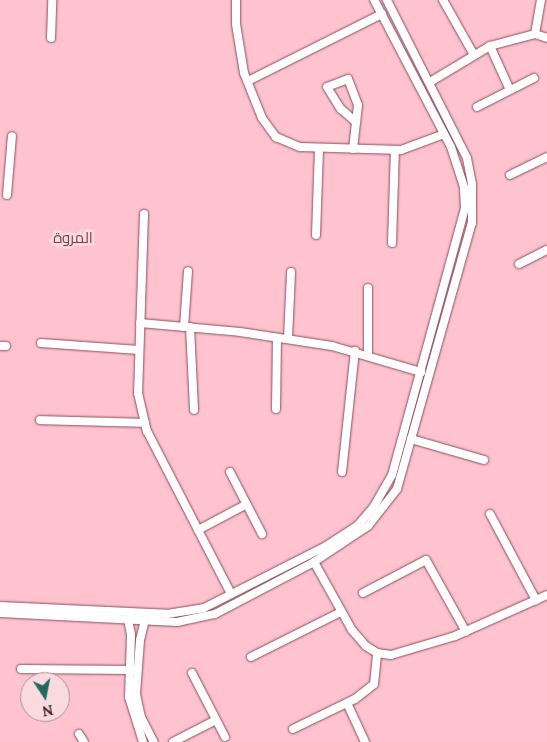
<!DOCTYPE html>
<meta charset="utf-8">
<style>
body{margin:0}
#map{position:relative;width:547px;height:742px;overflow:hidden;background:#fec3cf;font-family:Lora,Cairo,serif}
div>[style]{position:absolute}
.roads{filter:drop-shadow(0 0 1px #8d4e5d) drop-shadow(0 0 1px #8d4e5d)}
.minor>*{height:8px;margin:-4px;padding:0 4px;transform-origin:4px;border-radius:4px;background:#fff}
span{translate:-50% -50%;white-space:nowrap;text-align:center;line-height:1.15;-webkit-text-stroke:5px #f8dadf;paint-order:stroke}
.neighbourhood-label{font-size:15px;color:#7b3f4e}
.north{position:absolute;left:20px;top:672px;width:50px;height:50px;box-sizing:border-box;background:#f8dadf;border:1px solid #ac9095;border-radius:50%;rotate:169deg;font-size:14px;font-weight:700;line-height:20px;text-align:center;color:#3b2026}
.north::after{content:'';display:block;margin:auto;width:18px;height:22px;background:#1f6961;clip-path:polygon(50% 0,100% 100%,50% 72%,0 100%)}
</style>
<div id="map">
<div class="roads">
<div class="minor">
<i style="left:236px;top:0;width:24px;rotate:90deg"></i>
<i style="left:236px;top:24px;width:50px;rotate:80.7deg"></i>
<i style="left:244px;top:73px;width:48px;rotate:68.2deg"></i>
<i style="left:262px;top:118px;width:24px;rotate:54deg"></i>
<i style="left:276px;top:137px;width:26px;rotate:23deg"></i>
<i style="left:300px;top:147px;width:101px;rotate:1.7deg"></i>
<i style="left:401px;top:150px;width:46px;rotate:-20.4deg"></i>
<i style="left:443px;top:0;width:63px;rotate:60.6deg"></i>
<i style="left:535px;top:34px;width:35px;rotate:-80deg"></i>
<i style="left:51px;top:38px;width:38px;rotate:-88deg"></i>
<i style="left:490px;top:46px;width:48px;rotate:65.6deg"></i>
<i style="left:248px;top:81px;width:150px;rotate:-26.6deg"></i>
<i style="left:430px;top:82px;width:70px;rotate:-31deg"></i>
<i style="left:490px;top:46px;width:47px;rotate:-14.9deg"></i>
<i style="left:535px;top:34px;width:13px;rotate:18deg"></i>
<i style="left:477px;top:107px;width:64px;rotate:-27deg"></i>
<i style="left:353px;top:149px;width:44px;rotate:-83.5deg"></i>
<i style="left:358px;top:105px;width:28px;rotate:-111deg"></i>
<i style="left:348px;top:79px;width:22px;rotate:159deg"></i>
<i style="left:327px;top:87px;width:26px;rotate:58deg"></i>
<i style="left:341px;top:109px;width:20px;rotate:41deg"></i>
<i style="left:510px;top:175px;width:41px;rotate:-25.9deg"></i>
<i style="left:7px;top:195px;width:59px;rotate:-85.2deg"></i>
<i style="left:144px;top:214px;width:179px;rotate:91.9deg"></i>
<i style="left:138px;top:393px;width:39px;rotate:77deg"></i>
<i style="left:147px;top:431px;width:183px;rotate:62.7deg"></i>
<i style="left:316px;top:235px;width:87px;rotate:-88deg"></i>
<i style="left:392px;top:243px;width:93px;rotate:-88.2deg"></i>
<i style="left:519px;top:264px;width:31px;rotate:-27deg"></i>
<i style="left:140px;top:323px;width:100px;rotate:5.1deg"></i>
<i style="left:240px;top:332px;width:93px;rotate:8.7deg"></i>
<i style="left:332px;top:346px;width:93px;rotate:16.3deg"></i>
<i style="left:184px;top:327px;width:56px;rotate:-85.9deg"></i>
<i style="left:190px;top:327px;width:83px;rotate:87.2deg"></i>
<i style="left:288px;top:339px;width:67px;rotate:-87.4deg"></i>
<i style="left:41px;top:343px;width:98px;rotate:4.1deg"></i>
<i style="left:0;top:346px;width:6px"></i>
<i style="left:368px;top:355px;width:67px;rotate:-90deg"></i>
<i style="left:276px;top:409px;width:71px;rotate:-89.2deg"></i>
<i style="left:40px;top:420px;width:105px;rotate:1.6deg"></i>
<i style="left:411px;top:439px;width:76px;rotate:16deg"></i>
<i style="left:230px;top:472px;width:70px;rotate:62.7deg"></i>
<i style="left:342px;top:472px;width:122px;rotate:-83.9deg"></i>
<i style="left:490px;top:514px;width:98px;rotate:61.9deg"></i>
<i style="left:198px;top:530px;width:55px;rotate:-28deg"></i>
<i style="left:314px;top:562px;width:78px;rotate:60.8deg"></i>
<i style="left:352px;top:630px;width:21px;rotate:49deg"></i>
<i style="left:366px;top:646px;width:13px;rotate:32deg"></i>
<i style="left:377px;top:653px;width:14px;rotate:8deg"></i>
<i style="left:391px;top:655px;width:67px;rotate:-16.5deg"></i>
<i style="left:455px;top:636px;width:101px;rotate:-24deg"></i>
<i style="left:363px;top:593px;width:71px;rotate:-27.6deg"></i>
<i style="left:426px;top:560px;width:82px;rotate:60.9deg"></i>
<i style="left:0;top:606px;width:167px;rotate:2.7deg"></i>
<i style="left:167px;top:614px;width:37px;rotate:-9deg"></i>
<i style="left:204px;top:608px;width:137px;rotate:-26.9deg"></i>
<i style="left:326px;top:546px;width:38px;rotate:-33deg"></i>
<i style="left:358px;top:525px;width:23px;rotate:-49deg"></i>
<i style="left:373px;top:508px;width:38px;rotate:-60deg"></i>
<i style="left:392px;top:475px;width:276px;rotate:-74.7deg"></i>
<i style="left:465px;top:209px;width:22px;rotate:-93deg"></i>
<i style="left:464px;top:187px;width:42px;rotate:-108deg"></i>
<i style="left:451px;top:147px;width:166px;rotate:-117.6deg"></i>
<i style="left:0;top:613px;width:177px;rotate:2.9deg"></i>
<i style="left:177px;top:622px;width:39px;rotate:-12deg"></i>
<i style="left:215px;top:614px;width:112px;rotate:-27.7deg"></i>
<i style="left:314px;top:562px;width:65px;rotate:-33.7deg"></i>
<i style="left:368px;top:526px;width:47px;rotate:-51.9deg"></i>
<i style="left:397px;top:489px;width:276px;rotate:-74.3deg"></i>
<i style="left:472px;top:223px;width:39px;rotate:-90deg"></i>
<i style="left:472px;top:184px;width:26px;rotate:-101deg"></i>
<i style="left:467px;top:158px;width:177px;rotate:-116.9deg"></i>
<i style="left:128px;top:619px;width:16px;rotate:79deg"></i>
<i style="left:131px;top:635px;width:62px;rotate:91.8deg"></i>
<i style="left:129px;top:697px;width:47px;rotate:72.7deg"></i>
<i style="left:145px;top:620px;width:21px;rotate:104deg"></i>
<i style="left:140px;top:640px;width:54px;rotate:94.2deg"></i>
<i style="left:136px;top:694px;width:24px;rotate:78deg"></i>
<i style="left:141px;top:717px;width:28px;rotate:63deg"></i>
<i style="left:251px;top:657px;width:101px;rotate:-26.6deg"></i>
<i style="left:21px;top:669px;width:110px;rotate:0.5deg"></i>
<i style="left:192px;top:673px;width:72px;rotate:62.7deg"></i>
<i style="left:347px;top:703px;width:43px;rotate:65.2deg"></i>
<i style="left:293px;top:729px;width:69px;rotate:-25.8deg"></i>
<i style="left:355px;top:699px;width:24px;rotate:-38deg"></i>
<i style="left:374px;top:684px;width:31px;rotate:-84deg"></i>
<i style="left:79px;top:734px;width:9px;rotate:58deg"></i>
<i style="left:173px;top:742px;width:48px;rotate:-27.1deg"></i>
</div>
</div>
<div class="neighbourhood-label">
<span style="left:73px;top:238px">المروة</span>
</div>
<div class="north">N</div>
</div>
